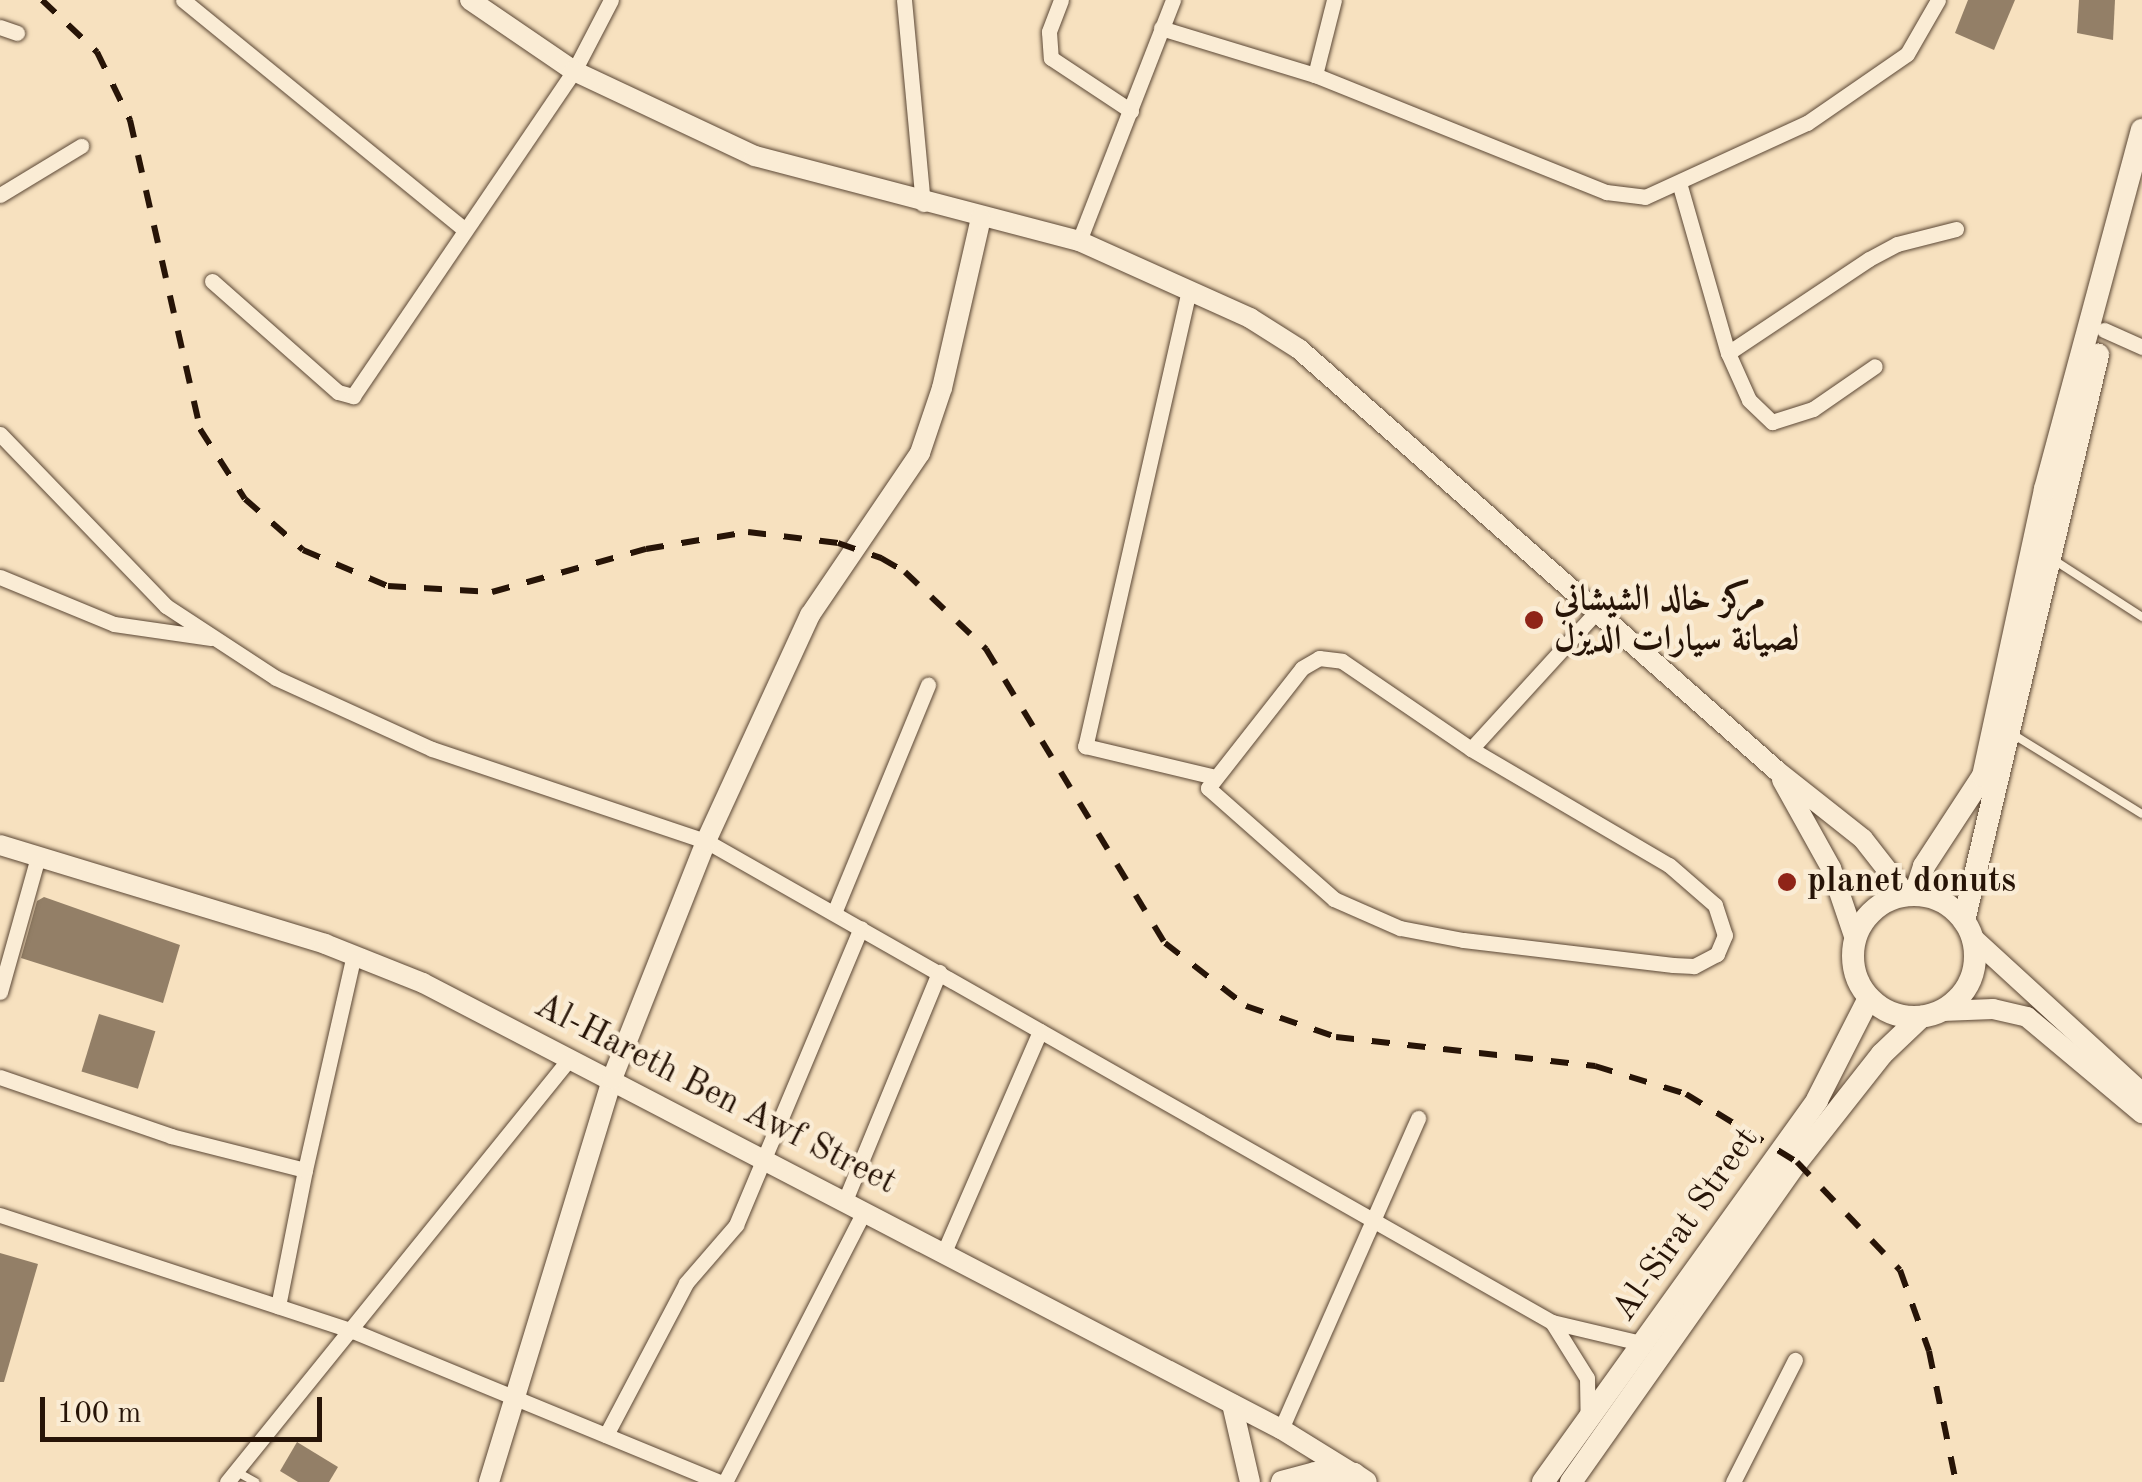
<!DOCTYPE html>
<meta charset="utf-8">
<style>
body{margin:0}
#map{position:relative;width:2142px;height:1482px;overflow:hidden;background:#f7e1bf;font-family:"Old Standard TT",Amiri,serif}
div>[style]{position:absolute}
.building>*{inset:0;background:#937f67;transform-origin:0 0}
.roads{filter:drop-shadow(0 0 2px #5b4735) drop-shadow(0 0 2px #5b4735)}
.service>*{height:8px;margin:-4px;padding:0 4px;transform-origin:4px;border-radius:4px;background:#faecd5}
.minor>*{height:15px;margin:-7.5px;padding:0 7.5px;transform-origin:7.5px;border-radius:7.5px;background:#faecd5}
.tertiary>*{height:20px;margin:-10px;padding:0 10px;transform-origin:10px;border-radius:10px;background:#faecd5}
.secondary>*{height:22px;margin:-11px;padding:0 11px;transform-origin:11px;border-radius:11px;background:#faecd5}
.secondary>.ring{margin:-11px;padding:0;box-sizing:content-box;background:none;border:22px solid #faecd5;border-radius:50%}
.rail>*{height:6px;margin-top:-3px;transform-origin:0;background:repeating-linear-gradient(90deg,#271407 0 18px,transparent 0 36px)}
.dots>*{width:28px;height:28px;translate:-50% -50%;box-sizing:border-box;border:5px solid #faecd5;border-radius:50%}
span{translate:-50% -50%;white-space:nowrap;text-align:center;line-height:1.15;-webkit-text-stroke:9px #faecd5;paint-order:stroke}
.poi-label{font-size:35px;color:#271407;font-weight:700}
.left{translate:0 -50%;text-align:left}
.street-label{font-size:35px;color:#271407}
.scale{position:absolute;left:40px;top:1397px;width:282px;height:45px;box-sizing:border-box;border:5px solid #271407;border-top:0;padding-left:12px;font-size:30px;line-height:35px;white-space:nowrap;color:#271407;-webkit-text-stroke:8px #faecd5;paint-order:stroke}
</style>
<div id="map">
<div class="building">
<i style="clip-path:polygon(1968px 0,2015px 0,1994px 50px,1955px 33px)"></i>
<i style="clip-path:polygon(2079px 0,2115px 0,2113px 40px,2077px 33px)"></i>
<i style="clip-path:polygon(44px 897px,180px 945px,163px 1003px,21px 958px,37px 901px)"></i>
<i style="left:99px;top:1014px;width:59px;height:60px;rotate:17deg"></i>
<i style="clip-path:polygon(0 1253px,38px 1264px,4px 1382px,0 1382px)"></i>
<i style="clip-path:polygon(297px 1442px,338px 1467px,329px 1482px,298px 1482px,280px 1471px)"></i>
</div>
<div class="roads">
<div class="service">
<i style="left:2054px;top:560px;width:105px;rotate:32.9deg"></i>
<i style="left:2014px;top:735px;width:150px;rotate:31.7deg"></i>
<i style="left:237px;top:1472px;width:21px;rotate:29deg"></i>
</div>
<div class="minor">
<i style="left:183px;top:0;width:361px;rotate:39.2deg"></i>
<i style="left:904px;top:0;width:205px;rotate:84.7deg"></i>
<i style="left:1061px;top:0;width:34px;rotate:111deg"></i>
<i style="left:1049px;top:32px;width:26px;rotate:86deg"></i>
<i style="left:1051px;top:58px;width:96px;rotate:33.5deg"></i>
<i style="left:0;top:27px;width:18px;rotate:19deg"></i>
<i style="left:1161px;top:28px;width:161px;rotate:17deg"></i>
<i style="left:1315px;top:75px;width:314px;rotate:21.9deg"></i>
<i style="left:1606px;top:192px;width:39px;rotate:7deg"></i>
<i style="left:1645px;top:197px;width:178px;rotate:-24.6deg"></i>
<i style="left:1807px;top:123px;width:121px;rotate:-34.6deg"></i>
<i style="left:1907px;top:54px;width:62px;rotate:-60.1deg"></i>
<i style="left:1315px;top:75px;width:77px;rotate:-75.8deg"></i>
<i style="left:1680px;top:186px;width:174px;rotate:74deg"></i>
<i style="left:1728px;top:353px;width:169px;rotate:-33.7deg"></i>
<i style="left:1869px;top:259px;width:32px;rotate:-28deg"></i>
<i style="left:1897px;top:244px;width:61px;rotate:-14.3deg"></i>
<i style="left:0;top:195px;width:95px;rotate:-31.2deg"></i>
<i style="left:1079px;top:241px;width:259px;rotate:-68.7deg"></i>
<i style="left:212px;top:281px;width:168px;rotate:41.4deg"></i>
<i style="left:338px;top:392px;width:16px;rotate:15deg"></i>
<i style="left:353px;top:396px;width:393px;rotate:-55.8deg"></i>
<i style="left:574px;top:71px;width:80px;rotate:-62.5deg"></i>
<i style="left:1189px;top:290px;width:468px;rotate:102.8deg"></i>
<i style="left:1085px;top:746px;width:130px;rotate:13.4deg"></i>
<i style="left:2104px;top:330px;width:42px;rotate:24.1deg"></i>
<i style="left:1728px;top:353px;width:51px;rotate:65.9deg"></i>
<i style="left:1749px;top:400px;width:32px;rotate:44deg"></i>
<i style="left:1772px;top:422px;width:43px;rotate:-17.6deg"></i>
<i style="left:1813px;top:409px;width:75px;rotate:-34.7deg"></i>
<i style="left:0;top:434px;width:239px;rotate:46deg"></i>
<i style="left:166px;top:606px;width:131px;rotate:33.2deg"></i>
<i style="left:276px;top:678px;width:171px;rotate:24.5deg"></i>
<i style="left:432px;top:749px;width:289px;rotate:18.6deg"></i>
<i style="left:706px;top:841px;width:973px;rotate:29.62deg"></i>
<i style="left:1552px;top:1322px;width:96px;rotate:13.3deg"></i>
<i style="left:0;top:577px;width:123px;rotate:22.4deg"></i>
<i style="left:114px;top:624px;width:98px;rotate:8.2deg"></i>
<i style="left:1319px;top:658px;width:23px;rotate:7deg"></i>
<i style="left:1342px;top:661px;width:156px;rotate:34.3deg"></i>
<i style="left:1471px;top:749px;width:229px;rotate:30.4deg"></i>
<i style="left:1669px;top:865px;width:61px;rotate:41deg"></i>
<i style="left:1715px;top:905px;width:32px;rotate:72deg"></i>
<i style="left:1725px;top:935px;width:21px;rotate:113deg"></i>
<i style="left:1717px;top:954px;width:26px;rotate:152deg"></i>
<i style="left:1694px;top:966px;width:21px;rotate:-177deg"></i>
<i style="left:1673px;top:965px;width:211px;rotate:-173.2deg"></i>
<i style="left:1463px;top:940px;width:64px;rotate:-169.2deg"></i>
<i style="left:1400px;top:928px;width:72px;rotate:-156.3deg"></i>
<i style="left:1334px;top:899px;width:168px;rotate:-138.6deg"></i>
<i style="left:1208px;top:788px;width:152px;rotate:-51.9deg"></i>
<i style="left:1302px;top:668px;width:20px;rotate:-30deg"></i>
<i style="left:1471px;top:749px;width:190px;rotate:-47.6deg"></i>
<i style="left:834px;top:913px;width:247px;rotate:-67.6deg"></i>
<i style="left:0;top:992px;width:140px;rotate:-74.3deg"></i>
<i style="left:0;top:1077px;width:181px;rotate:19deg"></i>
<i style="left:171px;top:1136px;width:138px;rotate:14.2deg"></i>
<i style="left:305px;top:1170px;width:139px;rotate:101.2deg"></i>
<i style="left:305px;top:1170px;width:221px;rotate:-77.2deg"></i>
<i style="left:844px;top:1203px;width:250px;rotate:-67.6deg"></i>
<i style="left:0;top:1215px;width:372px;rotate:18.2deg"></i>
<i style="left:353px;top:1331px;width:397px;rotate:22.4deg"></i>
<i style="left:944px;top:1252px;width:241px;rotate:-66.5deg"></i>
<i style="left:1552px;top:1322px;width:66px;rotate:58deg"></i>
<i style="left:1587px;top:1378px;width:39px;rotate:89deg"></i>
<i style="left:1281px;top:1429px;width:340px;rotate:-66.2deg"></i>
<i style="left:606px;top:1435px;width:172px;rotate:-62.2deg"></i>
<i style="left:686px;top:1283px;width:77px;rotate:-49.2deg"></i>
<i style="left:736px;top:1225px;width:322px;rotate:-67.2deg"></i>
<i style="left:227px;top:1482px;width:545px;rotate:-51.03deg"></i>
<i style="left:725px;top:1482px;width:304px;rotate:-62.8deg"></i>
<i style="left:1733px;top:1482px;width:137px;rotate:-63.1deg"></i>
</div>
<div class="tertiary">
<i style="left:470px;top:0;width:126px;rotate:34.3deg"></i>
<i style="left:574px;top:71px;width:200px;rotate:25.2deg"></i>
<i style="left:755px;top:156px;width:335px;rotate:14.7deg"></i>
<i style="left:1079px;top:241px;width:188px;rotate:24.2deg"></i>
<i style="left:1250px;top:318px;width:58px;rotate:32.3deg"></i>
<i style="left:1299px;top:349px;width:636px;rotate:41.43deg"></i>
<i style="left:1776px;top:770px;width:111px;rotate:38.4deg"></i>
<i style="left:1863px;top:839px;width:70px;rotate:52deg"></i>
<i style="left:1782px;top:780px;width:101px;rotate:60.9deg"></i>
<i style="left:1831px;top:868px;width:75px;rotate:71.3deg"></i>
<i style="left:0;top:845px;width:340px;rotate:16.9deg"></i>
<i style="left:325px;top:944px;width:105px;rotate:21.7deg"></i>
<i style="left:423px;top:983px;width:967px;rotate:27.47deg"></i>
<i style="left:1281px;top:1429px;width:86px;rotate:31.7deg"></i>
<i style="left:1972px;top:937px;width:231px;rotate:42.5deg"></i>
<i style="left:1942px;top:1011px;width:51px;rotate:-2.2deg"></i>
<i style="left:1993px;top:1009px;width:35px;rotate:13deg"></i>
<i style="left:2027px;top:1017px;width:150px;rotate:39.9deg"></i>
<i style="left:1232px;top:1404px;width:80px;rotate:77deg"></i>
<i style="left:489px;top:1482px;width:421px;rotate:-73deg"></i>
<i style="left:612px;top:1079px;width:256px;rotate:-68.4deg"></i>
<i style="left:706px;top:841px;width:249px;rotate:-65.3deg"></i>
<i style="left:810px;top:615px;width:196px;rotate:-55.8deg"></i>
<i style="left:920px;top:453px;width:69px;rotate:-71.3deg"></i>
<i style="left:942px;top:388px;width:174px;rotate:-77.1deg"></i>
</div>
<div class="secondary">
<i style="left:1915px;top:894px;width:29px;rotate:-72deg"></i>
<i style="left:1924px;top:866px;width:108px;rotate:-56.8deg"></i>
<i style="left:1983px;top:776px;width:294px;rotate:-77.8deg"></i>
<i style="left:2045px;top:489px;width:372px;rotate:-74.9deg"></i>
<i class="ring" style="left:1853px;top:895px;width:100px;height:100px"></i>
<i style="left:1964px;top:921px;width:582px;rotate:-76.68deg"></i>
<i style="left:1282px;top:1482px;width:34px;rotate:-15deg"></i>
<i style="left:1315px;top:1473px;width:39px;rotate:1deg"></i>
<i style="left:1354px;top:1474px;width:14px;rotate:34deg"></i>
<i style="left:1543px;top:1482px;width:470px;rotate:-54.3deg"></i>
<i style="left:1817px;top:1100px;width:114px;rotate:-63deg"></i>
<i style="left:1571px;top:1482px;width:392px;rotate:-54.8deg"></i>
<i style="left:1797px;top:1162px;width:137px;rotate:-51.8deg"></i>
<i style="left:1882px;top:1054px;width:54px;rotate:-43.5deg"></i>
</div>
</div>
<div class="rail">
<i style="left:42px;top:0;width:76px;rotate:43.4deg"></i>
<i style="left:97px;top:52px;width:76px;rotate:64.1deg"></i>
<i style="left:130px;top:120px;width:317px;rotate:77.2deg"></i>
<i style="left:200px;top:429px;width:83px;rotate:57.3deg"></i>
<i style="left:245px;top:499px;width:77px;rotate:41.3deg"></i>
<i style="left:303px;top:550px;width:92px;rotate:23deg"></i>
<i style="left:388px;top:586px;width:104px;rotate:3.3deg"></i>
<i style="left:492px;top:592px;width:160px;rotate:-15.6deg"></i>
<i style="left:646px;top:549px;width:103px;rotate:-9.5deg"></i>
<i style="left:748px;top:532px;width:91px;rotate:7deg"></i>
<i style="left:838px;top:543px;width:46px;rotate:19.2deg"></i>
<i style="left:881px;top:558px;width:28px;rotate:30deg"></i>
<i style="left:905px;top:572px;width:112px;rotate:43.5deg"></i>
<i style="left:986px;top:649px;width:344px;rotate:58.7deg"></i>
<i style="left:1165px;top:943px;width:103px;rotate:37.9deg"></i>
<i style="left:1246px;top:1006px;width:95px;rotate:19deg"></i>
<i style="left:1336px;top:1037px;width:261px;rotate:6.4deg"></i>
<i style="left:1595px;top:1066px;width:95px;rotate:17.1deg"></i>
<i style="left:1686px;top:1094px;width:130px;rotate:31.5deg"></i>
<i style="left:1797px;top:1162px;width:149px;rotate:46.4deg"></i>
<i style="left:1900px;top:1270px;width:86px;rotate:70.3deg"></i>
<i style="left:1929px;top:1351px;width:134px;rotate:78.4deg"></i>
</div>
<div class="dots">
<i style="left:1534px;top:620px;background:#8f2418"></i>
<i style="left:1787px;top:882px;background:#8f2418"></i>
</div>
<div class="poi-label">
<span class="left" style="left:1554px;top:620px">مركز خالد الشيشاني<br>لصيانة سيارات الديزل</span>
<span class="left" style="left:1807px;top:882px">planet donuts</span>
</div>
<div class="street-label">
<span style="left:715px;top:1095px;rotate:27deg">Al-Hareth Ben Awf Street</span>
<span style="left:1686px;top:1225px;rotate:-55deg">Al-Sirat Street</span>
</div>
<div class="scale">100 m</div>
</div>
